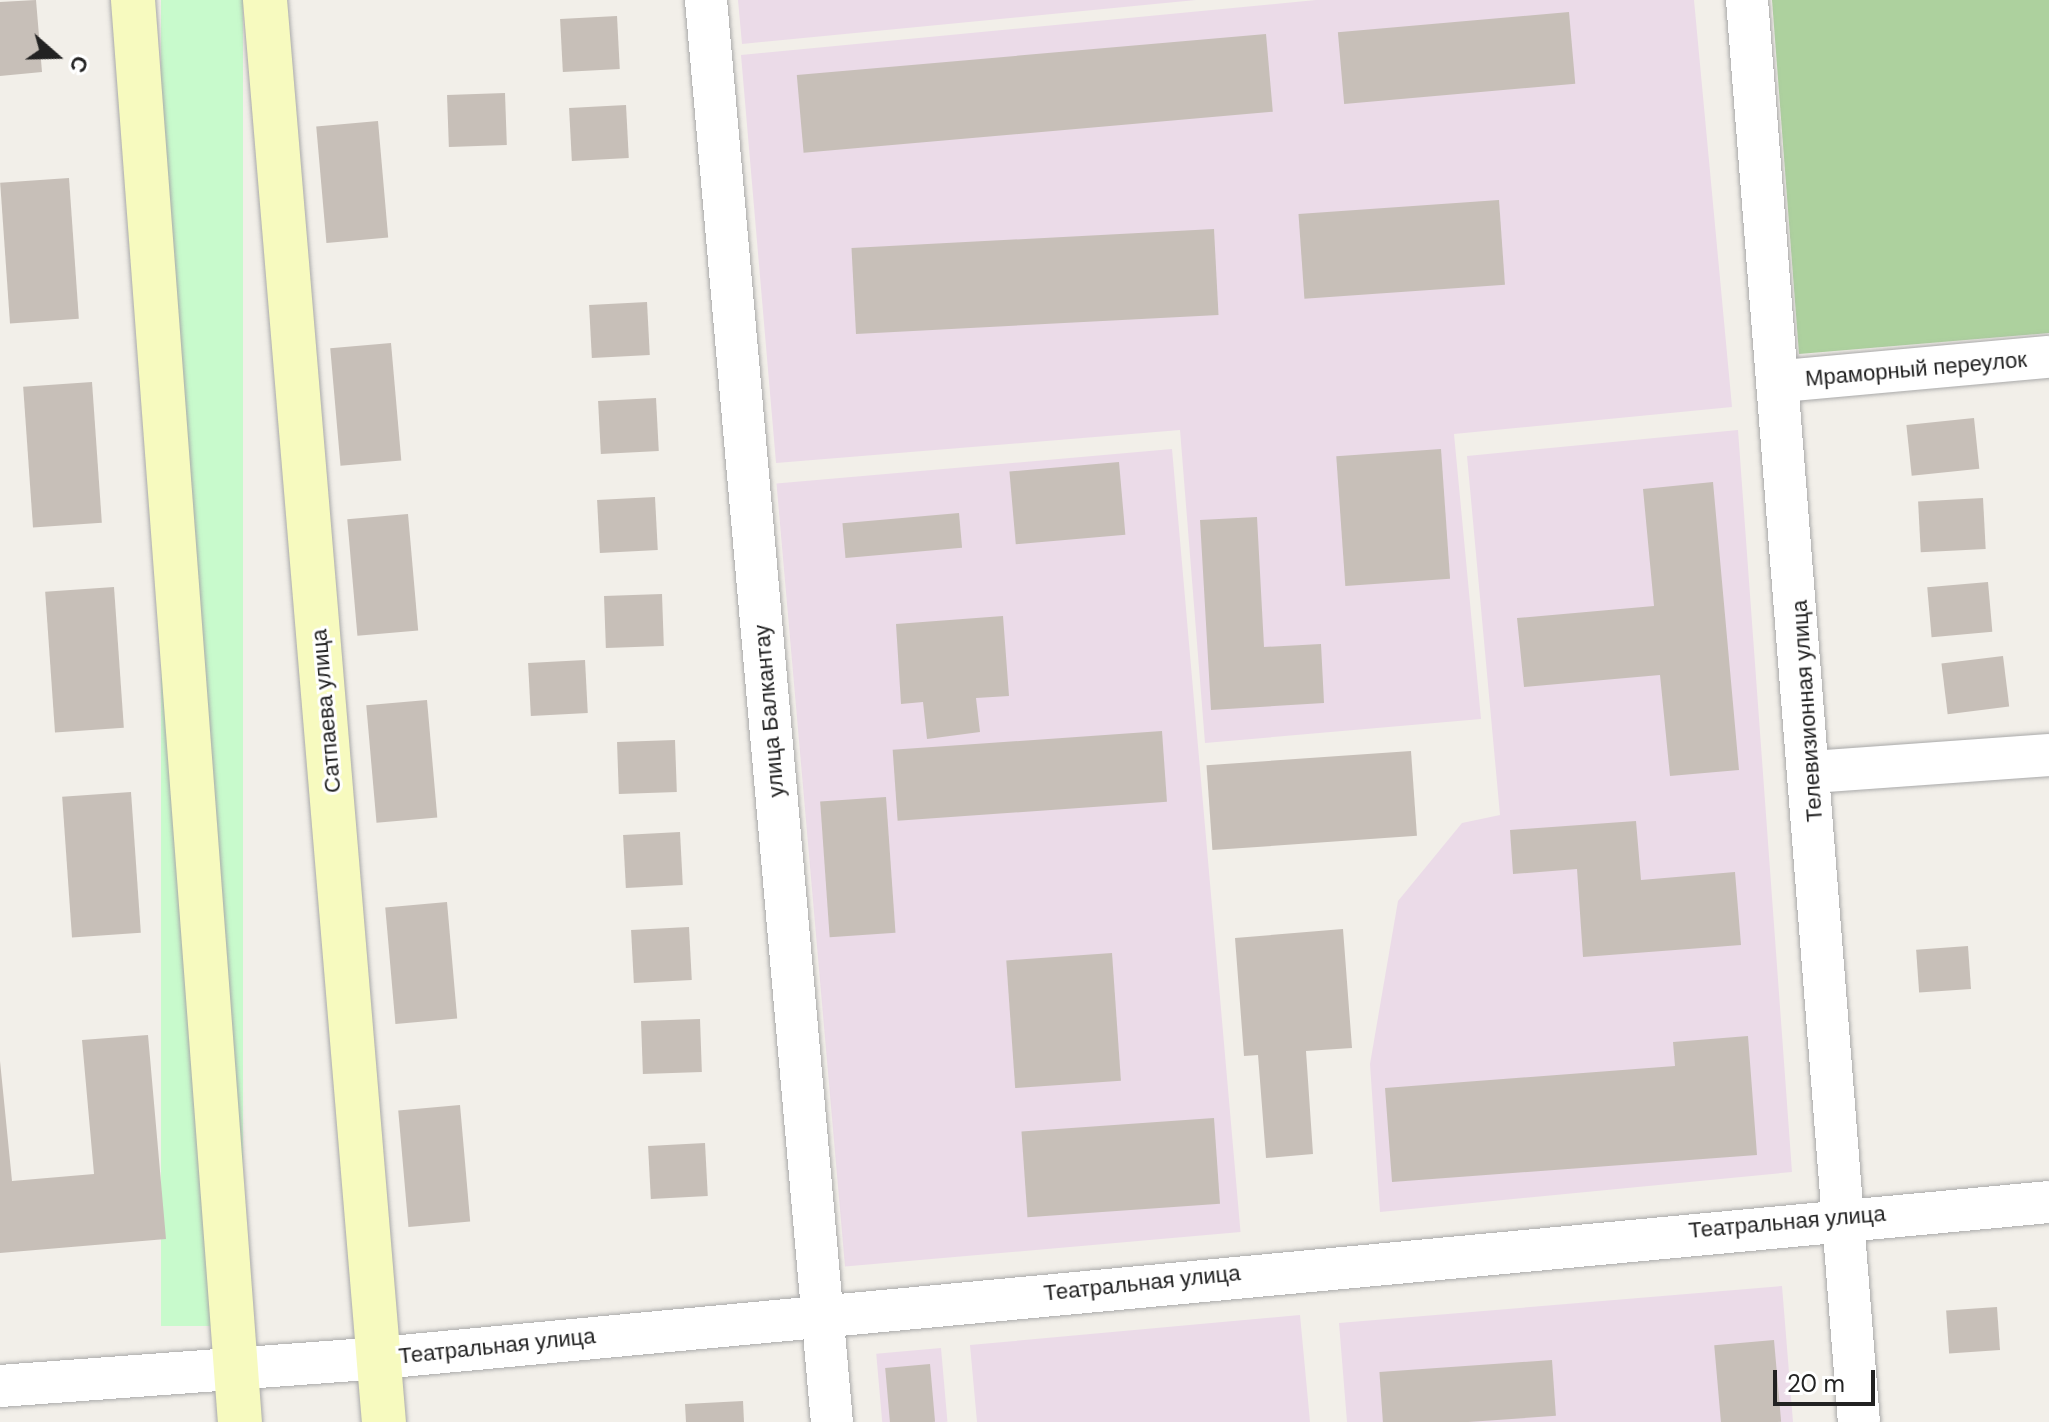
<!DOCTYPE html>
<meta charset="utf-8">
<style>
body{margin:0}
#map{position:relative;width:2049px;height:1422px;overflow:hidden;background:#f2efe9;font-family:"DM Sans",sans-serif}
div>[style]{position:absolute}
.industrial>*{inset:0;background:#ebdbe8;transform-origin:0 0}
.forest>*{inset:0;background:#add19e}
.park>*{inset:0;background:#c8facc;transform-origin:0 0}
.building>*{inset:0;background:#c7bfb8;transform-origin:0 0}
.roads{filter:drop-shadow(0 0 2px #a9a9a9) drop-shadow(0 0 2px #a9a9a9)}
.minor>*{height:42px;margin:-21px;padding:0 21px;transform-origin:21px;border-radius:21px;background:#fff}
.secondary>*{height:44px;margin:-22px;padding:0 22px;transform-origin:22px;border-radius:22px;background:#f7fabf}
span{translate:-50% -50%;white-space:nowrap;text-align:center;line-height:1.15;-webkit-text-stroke:6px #fff;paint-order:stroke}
.street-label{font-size:22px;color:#222}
.north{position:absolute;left:16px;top:16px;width:80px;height:80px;-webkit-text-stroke:6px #fff;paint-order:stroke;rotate:110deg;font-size:22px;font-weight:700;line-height:32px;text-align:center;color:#222}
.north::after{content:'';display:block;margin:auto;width:28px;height:36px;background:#222;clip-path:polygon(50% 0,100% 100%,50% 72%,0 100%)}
.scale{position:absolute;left:1773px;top:1370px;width:102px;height:36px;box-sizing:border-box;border:4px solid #222;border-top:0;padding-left:10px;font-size:24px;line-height:28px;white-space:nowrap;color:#222;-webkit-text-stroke:6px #fff;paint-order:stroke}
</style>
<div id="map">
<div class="industrial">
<i style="clip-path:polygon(738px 0,1196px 0,742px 44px)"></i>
<i style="clip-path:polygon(1316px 0,1694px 0,1732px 407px,1454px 434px,1481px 719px,1205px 743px,1180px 430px,776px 463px,741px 55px)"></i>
<i style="clip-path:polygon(1738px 430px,1792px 1172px,1380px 1212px,1370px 1064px,1398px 901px,1462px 823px,1500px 815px,1467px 456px)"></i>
<i style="left:1172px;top:449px;width:786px;height:397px;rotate:85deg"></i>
<i style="clip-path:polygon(1782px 1286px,1793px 1422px,1347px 1422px,1339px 1323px)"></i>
<i style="clip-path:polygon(1300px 1315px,1310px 1422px,977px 1422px,970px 1345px)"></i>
<i style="left:941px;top:1348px;width:74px;height:65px;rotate:85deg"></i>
</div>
<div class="forest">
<i style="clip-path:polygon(1772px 0,2049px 0,2049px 333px,1799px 354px)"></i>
</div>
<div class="park">
<i style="left:161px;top:0;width:82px;height:1326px"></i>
</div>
<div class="building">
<i style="clip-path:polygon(36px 0,42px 72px,0 76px,0 2px)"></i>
<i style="left:1569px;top:12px;width:72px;height:232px;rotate:85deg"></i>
<i style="left:617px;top:16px;width:53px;height:57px;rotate:87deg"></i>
<i style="left:1266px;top:34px;width:78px;height:471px;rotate:85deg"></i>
<i style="left:505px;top:93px;width:52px;height:58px;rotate:88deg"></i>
<i style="left:626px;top:105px;width:53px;height:57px;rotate:87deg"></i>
<i style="left:378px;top:121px;width:117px;height:62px;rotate:85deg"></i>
<i style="left:69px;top:178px;width:141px;height:69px;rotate:86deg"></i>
<i style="left:1499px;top:200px;width:85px;height:201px;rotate:86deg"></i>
<i style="left:1214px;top:229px;width:86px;height:363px;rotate:87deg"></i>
<i style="left:647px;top:302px;width:53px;height:58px;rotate:87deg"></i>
<i style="left:391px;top:343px;width:118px;height:61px;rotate:85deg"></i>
<i style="left:92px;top:382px;width:141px;height:69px;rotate:86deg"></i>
<i style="left:656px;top:398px;width:53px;height:58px;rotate:87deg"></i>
<i style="left:1974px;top:418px;width:51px;height:68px;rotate:84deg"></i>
<i style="left:1441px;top:449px;width:130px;height:105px;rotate:86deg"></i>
<i style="left:1119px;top:462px;width:73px;height:110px;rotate:85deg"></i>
<i style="clip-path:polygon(1713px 482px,1739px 770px,1670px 776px,1660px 675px,1524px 687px,1517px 618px,1654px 606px,1643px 489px)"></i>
<i style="left:655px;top:497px;width:53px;height:58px;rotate:87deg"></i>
<i style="left:1983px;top:498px;width:51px;height:65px;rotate:87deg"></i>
<i style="left:959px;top:513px;width:35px;height:117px;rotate:85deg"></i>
<i style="left:408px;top:514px;width:117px;height:61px;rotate:85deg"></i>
<i style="clip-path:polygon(1257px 517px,1264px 647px,1321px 644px,1324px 703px,1211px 710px,1200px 520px)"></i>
<i style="left:1988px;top:582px;width:50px;height:61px;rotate:85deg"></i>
<i style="left:114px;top:587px;width:141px;height:69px;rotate:86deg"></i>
<i style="left:662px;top:594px;width:52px;height:58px;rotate:88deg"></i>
<i style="clip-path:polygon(1003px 616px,1009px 696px,976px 698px,980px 732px,927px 739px,923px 702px,901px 704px,896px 624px)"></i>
<i style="left:2003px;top:656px;width:51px;height:62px;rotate:83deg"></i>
<i style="left:585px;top:660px;width:53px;height:57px;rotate:87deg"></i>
<i style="left:427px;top:700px;width:118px;height:61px;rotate:85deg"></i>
<i style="left:1162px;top:731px;width:71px;height:270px;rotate:86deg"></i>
<i style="left:675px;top:740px;width:52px;height:58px;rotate:88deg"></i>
<i style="left:1411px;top:751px;width:85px;height:205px;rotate:86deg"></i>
<i style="left:131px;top:792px;width:141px;height:69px;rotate:86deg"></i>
<i style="left:886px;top:797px;width:136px;height:66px;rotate:86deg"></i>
<i style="clip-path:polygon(1636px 821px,1641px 880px,1735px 872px,1741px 945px,1583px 957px,1577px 869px,1513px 874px,1510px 830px)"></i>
<i style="left:680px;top:832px;width:53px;height:57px;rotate:87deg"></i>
<i style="left:447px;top:902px;width:117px;height:62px;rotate:85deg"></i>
<i style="left:689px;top:927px;width:53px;height:58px;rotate:87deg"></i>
<i style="clip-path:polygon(1343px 929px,1352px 1048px,1306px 1051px,1313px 1154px,1266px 1158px,1258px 1055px,1244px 1056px,1235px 938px)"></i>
<i style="left:1968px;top:946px;width:43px;height:52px;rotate:86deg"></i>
<i style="left:1112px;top:953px;width:128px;height:106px;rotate:86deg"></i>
<i style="left:700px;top:1019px;width:53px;height:59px;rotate:88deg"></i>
<i style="clip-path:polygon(148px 1035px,166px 1239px,0 1253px,0 1061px,12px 1181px,94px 1174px,82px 1040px)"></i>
<i style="clip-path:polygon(1748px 1036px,1757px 1155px,1392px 1182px,1385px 1088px,1675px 1066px,1673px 1042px)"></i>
<i style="left:460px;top:1105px;width:117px;height:62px;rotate:85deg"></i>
<i style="left:1214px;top:1118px;width:86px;height:193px;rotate:86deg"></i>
<i style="left:705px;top:1143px;width:53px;height:57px;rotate:87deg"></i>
<i style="left:1997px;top:1307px;width:43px;height:51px;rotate:86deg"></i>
<i style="left:1774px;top:1340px;width:82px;height:60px;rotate:85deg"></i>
<i style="left:1552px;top:1360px;width:56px;height:173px;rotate:86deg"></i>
<i style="left:930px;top:1364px;width:58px;height:45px;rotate:85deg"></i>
<i style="clip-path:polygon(743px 1401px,744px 1422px,686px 1422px,685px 1404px)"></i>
</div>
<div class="roads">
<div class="minor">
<i style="left:706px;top:0;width:1428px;rotate:84.94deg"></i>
<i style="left:1747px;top:0;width:1426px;rotate:85.5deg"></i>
<i style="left:1783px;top:381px;width:267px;rotate:-5.2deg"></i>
<i style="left:1812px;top:772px;width:238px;rotate:-4.1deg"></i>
<i style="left:0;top:1386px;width:381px;rotate:-4.2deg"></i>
<i style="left:380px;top:1358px;width:1676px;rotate:-5.34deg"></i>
</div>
<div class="secondary">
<i style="left:133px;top:0;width:1426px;rotate:85.7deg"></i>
<i style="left:265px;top:0;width:1427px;rotate:85.22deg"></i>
</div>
</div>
<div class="street-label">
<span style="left:1916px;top:369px;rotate:-5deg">Мраморный переулок</span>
<span style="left:326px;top:711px;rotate:-95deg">Сатпаева улица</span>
<span style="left:769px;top:711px;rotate:-95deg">улица Балкантау</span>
<span style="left:1807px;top:711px;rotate:-94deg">Телевизионная улица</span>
<span style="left:1787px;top:1222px;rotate:-5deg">Театральная улица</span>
<span style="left:1142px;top:1283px;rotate:-6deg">Театральная улица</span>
<span style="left:497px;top:1346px;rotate:-6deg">Театральная улица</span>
</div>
<div class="north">С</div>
<div class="scale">20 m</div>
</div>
